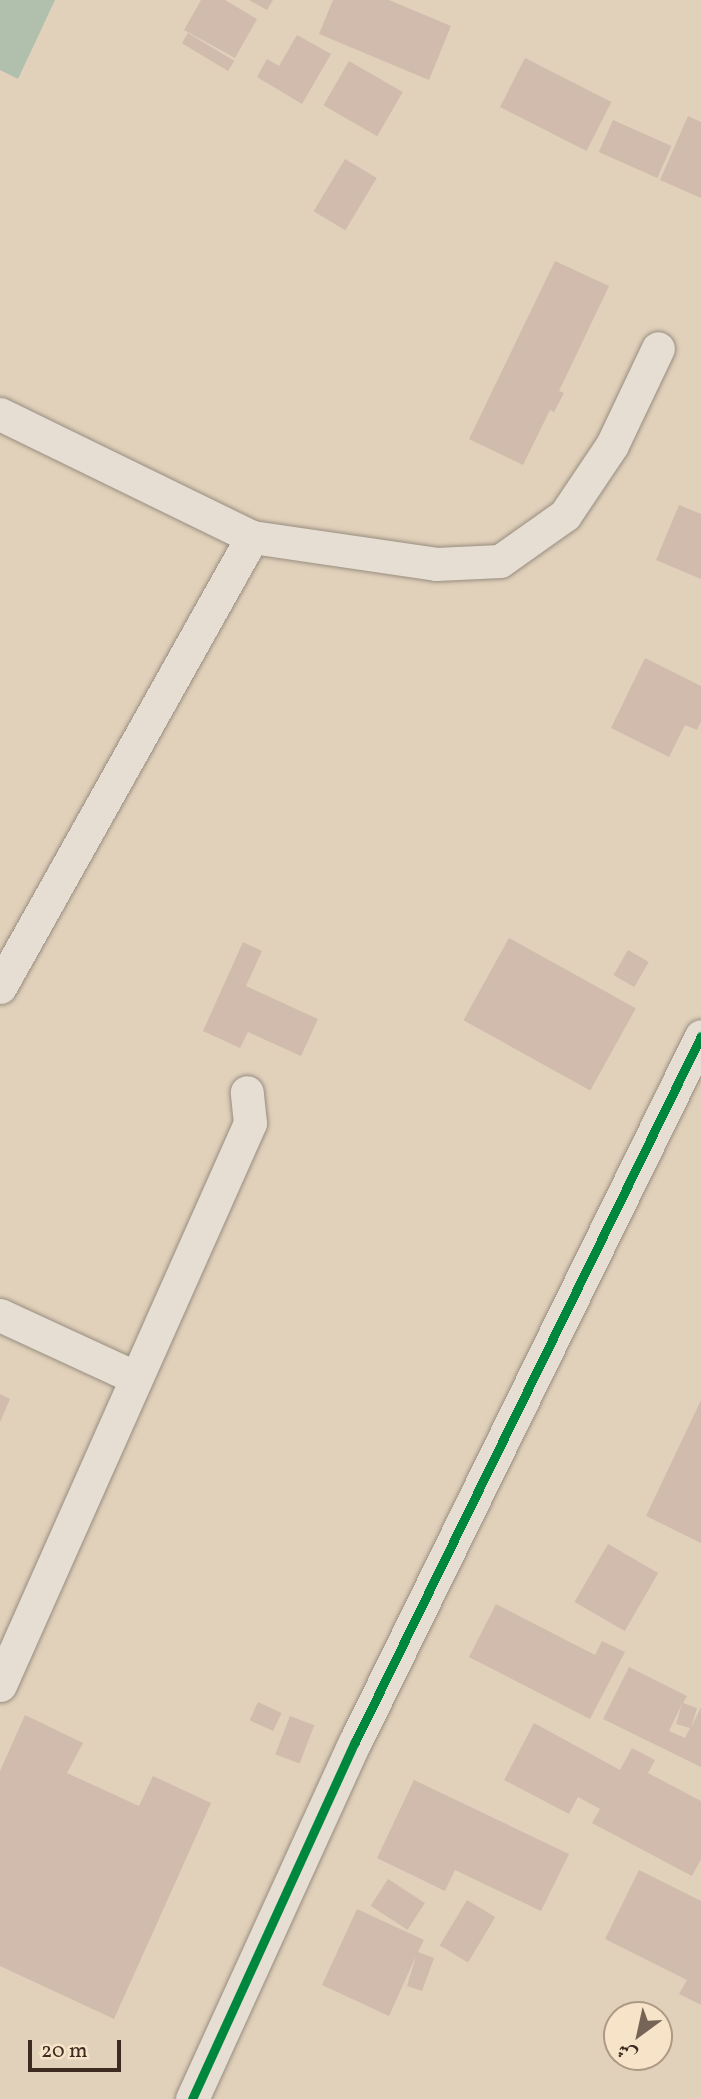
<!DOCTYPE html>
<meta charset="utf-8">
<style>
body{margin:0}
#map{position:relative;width:701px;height:2099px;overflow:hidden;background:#e1d1ba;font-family:Vollkorn,Amiri,serif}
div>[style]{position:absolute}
.water>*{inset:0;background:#b0c0ad}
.building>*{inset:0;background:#d0bbac;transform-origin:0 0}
.roads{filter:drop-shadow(0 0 2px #988d80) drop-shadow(0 0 2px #988d80)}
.minor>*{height:33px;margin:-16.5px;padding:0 16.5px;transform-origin:16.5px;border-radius:16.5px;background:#e6ded3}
.cycleway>*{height:9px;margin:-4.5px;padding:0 4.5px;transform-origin:4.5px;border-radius:4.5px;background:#00873e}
span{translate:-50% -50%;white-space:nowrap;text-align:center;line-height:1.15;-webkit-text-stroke:7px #f7e3c7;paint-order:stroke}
.north{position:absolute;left:603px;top:2001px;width:70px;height:70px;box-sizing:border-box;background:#f7e3c7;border:2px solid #ad9985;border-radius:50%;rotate:213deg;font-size:19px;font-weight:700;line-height:28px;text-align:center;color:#3d2a21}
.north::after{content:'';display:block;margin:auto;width:24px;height:32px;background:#766457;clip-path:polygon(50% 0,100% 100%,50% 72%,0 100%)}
.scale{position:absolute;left:28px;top:2040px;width:93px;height:32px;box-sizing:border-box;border:4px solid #3d2a21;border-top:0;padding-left:9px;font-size:21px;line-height:24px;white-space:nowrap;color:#3d2a21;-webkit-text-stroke:5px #f7e3c7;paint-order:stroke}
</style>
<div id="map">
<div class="water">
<i style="clip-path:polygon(0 0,55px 0,18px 79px,0 70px)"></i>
</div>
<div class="building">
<i style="clip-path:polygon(201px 0,225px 0,257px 19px,235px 58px,184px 30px)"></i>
<i style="clip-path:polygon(249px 0,273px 0,267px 10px)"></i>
<i style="clip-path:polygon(333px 0,389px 0,451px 26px,429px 80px,319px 34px)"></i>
<i style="left:188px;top:33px;width:54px;height:12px;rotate:31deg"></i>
<i style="clip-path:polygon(297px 35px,331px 54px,302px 104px,257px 77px,267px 59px,279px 66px)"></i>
<i style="left:525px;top:58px;width:97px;height:55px;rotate:27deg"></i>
<i style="left:349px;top:61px;width:62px;height:51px;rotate:30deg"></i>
<i style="clip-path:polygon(688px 116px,701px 122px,701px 198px,660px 180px)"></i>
<i style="left:613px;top:120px;width:64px;height:35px;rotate:24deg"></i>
<i style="left:345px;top:159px;width:37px;height:61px;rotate:31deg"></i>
<i style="clip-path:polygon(555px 261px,609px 286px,559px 391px,564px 393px,554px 412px,550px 410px,523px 465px,469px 439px)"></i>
<i style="clip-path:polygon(679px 505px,701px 514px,701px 579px,656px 560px)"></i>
<i style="clip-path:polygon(645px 658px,701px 686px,701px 722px,697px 730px,685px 725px,669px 757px,611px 728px)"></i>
<i style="left:509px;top:938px;width:145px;height:94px;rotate:29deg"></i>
<i style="clip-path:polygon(243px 942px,262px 951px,246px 986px,318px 1019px,301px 1056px,248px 1032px,240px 1048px,203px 1031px)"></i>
<i style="left:628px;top:950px;width:24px;height:29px;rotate:30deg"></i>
<i style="clip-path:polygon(0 1394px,10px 1399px,0 1422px)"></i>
<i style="clip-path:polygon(701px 1400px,701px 1543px,646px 1516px)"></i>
<i style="left:608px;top:1544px;width:58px;height:67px;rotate:30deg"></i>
<i style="clip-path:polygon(496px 1604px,595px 1655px,602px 1641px,625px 1652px,590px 1719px,469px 1657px)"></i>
<i style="clip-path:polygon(evenodd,629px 1667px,687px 1696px,683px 1703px,697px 1708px,691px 1728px,701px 1707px,701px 1767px,603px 1719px,629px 1667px,682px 1704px,676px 1724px,690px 1728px,685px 1738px,669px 1731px,682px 1704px)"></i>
<i style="left:258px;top:1702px;width:26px;height:20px;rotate:25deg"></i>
<i style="clip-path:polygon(25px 1715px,83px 1743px,67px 1773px,139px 1806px,153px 1776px,211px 1803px,114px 2019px,0 1966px,0 1771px)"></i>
<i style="left:290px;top:1716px;width:26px;height:41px;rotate:21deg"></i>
<i style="clip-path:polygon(534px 1723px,620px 1770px,632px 1748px,655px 1760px,648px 1773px,701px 1801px,701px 1859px,692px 1876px,592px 1823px,600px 1809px,578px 1797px,569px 1814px,504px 1780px)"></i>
<i style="clip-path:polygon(414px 1780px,569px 1854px,541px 1911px,455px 1870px,445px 1891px,377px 1858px)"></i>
<i style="clip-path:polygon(639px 1870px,701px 1901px,701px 2005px,679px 1994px,687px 1980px,605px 1939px)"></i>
<i style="left:388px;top:1879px;width:44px;height:32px;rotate:33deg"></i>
<i style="left:467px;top:1900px;width:33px;height:53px;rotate:31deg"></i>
<i style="clip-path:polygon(357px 1909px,424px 1940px,418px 1952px,434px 1958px,422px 1991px,407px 1986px,416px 1956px,389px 2016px,322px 1985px)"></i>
</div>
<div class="roads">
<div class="minor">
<i style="left:0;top:414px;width:280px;rotate:26deg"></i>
<i style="left:252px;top:537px;width:186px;rotate:8.3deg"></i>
<i style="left:436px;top:564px;width:64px;rotate:-2.7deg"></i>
<i style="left:500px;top:561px;width:80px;rotate:-35.3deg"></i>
<i style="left:565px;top:515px;width:84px;rotate:-56.1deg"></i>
<i style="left:612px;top:445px;width:107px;rotate:-64.6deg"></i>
<i style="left:0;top:987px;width:516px;rotate:-60.75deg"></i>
<i style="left:0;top:1315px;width:148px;rotate:24.8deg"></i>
<i style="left:0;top:1685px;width:615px;rotate:-66.02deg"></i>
<i style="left:250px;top:1123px;width:31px;rotate:-96deg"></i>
<i style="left:192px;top:2099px;width:392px;rotate:-65.5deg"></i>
<i style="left:355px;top:1742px;width:786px;rotate:-63.89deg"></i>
</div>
</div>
<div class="cycleway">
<i style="left:192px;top:2099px;width:392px;rotate:-65.5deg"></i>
<i style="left:355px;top:1742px;width:786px;rotate:-63.89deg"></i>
</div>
<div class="north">ش</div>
<div class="scale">20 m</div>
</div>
